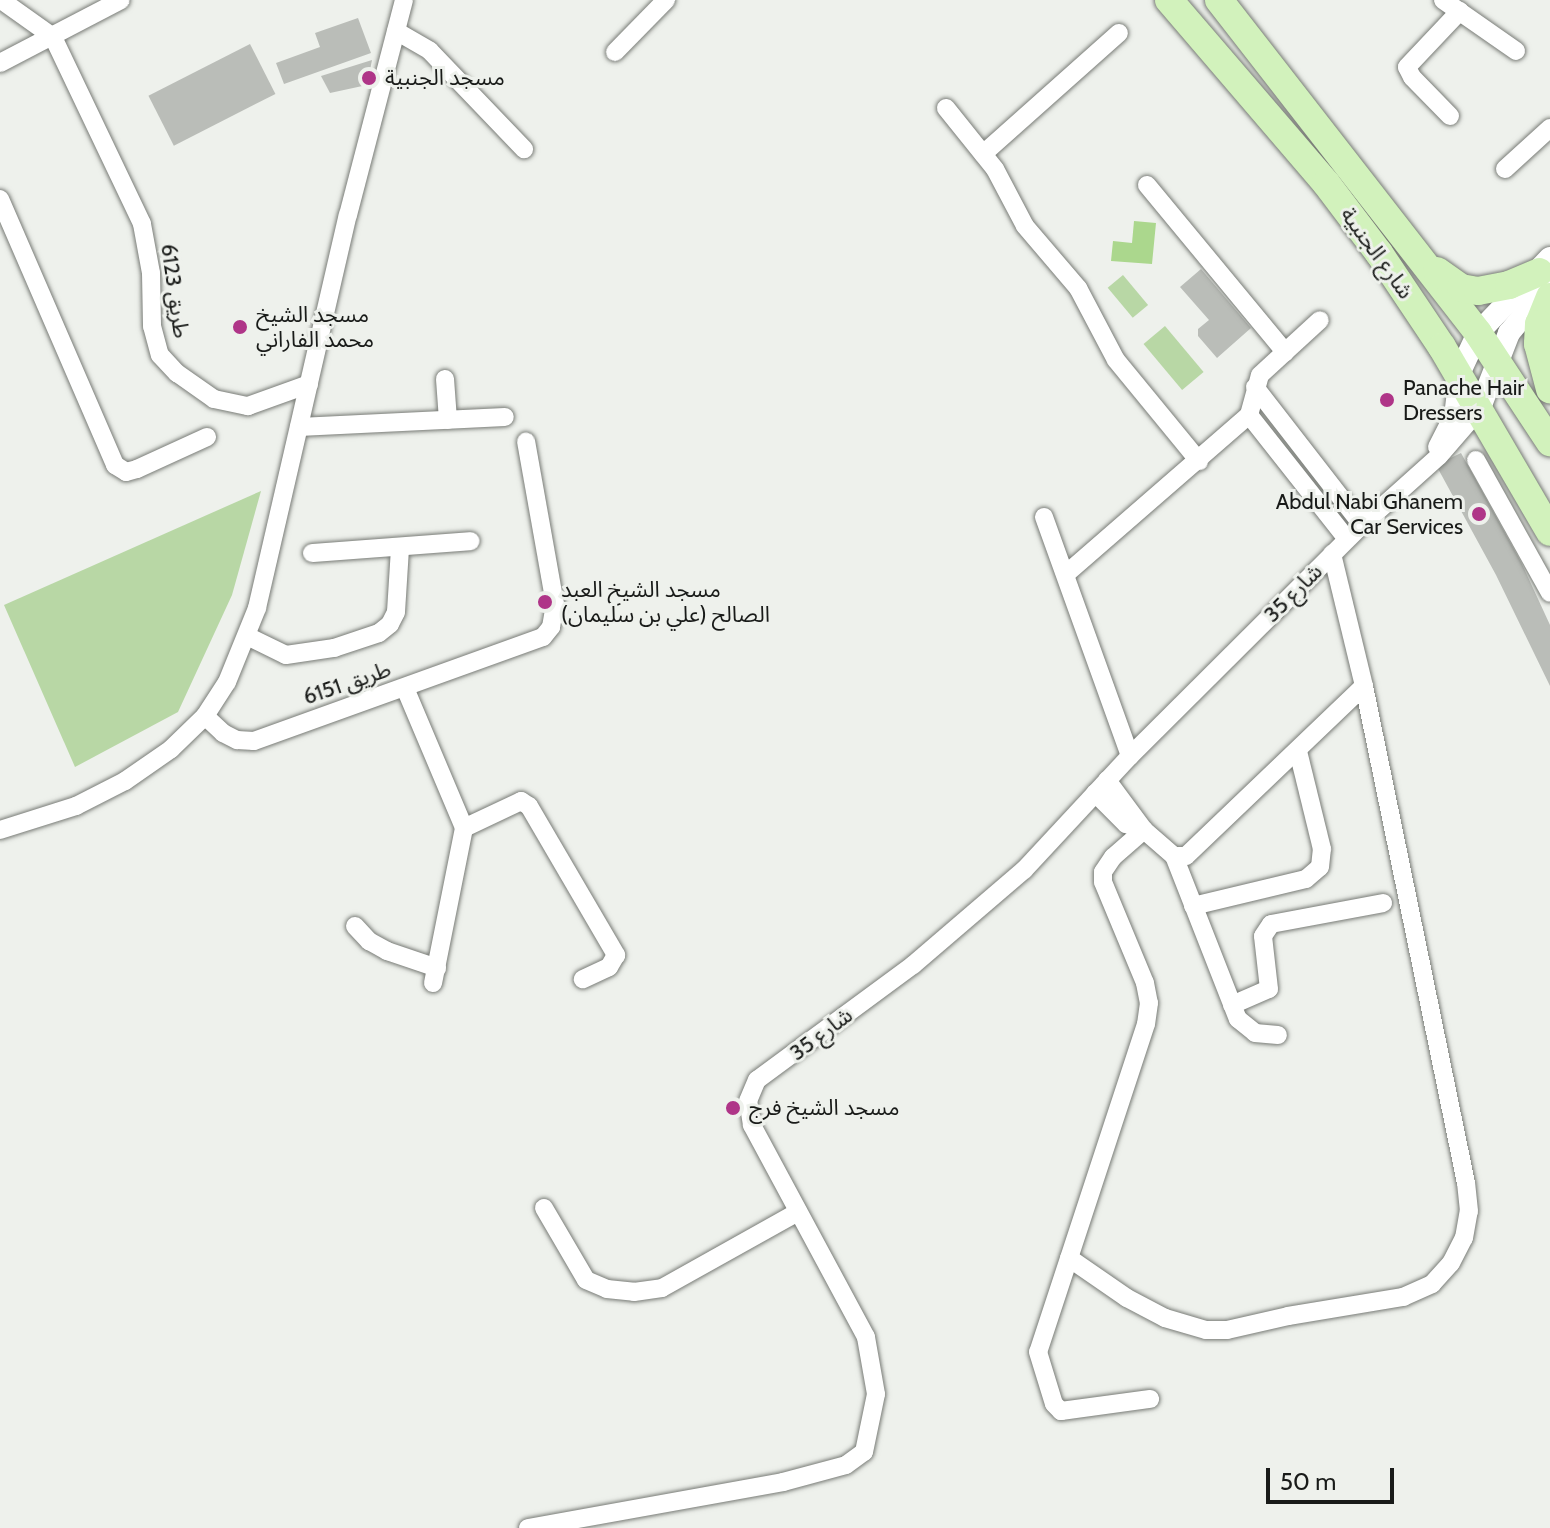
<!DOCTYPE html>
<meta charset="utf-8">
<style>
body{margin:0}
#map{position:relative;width:1550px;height:1528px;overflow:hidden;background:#eef1ec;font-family:Cabin,"Noto Sans Arabic",sans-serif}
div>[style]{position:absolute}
.green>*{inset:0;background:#b8d7a5;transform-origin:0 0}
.water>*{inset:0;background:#abd78d}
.building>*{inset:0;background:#babdb8;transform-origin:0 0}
.roads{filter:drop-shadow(0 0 2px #787b76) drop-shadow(0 0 2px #787b76)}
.minor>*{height:18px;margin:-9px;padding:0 9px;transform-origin:9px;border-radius:9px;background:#fff}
.tertiary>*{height:22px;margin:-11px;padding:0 11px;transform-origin:11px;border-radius:11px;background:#fff}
.primary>*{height:28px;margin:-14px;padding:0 14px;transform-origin:14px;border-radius:14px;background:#d2f2bc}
.dots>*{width:22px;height:22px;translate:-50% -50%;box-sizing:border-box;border:4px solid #eef1ec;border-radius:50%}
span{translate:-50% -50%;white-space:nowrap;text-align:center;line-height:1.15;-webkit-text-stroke:6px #eef1ec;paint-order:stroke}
.poi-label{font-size:22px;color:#191b19}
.left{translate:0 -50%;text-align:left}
.right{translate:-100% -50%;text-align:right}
.street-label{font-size:22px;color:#191b19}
.scale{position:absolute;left:1266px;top:1468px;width:128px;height:36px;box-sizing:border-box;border:4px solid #191b19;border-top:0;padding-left:10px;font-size:24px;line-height:28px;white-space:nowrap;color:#191b19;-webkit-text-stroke:6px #eef1ec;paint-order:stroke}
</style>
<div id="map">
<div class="green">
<i style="left:1123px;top:275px;width:39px;height:20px;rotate:50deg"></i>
<i style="left:1165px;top:326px;width:60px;height:28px;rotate:50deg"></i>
<i style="clip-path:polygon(261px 491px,232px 595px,178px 712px,75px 767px,4px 605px)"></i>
</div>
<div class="water">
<i style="clip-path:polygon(1134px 221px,1156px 223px,1152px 264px,1111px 261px,1113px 241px,1132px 243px)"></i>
</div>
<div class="building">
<i style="clip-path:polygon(358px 18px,371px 53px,284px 84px,276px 63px,320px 47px,315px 33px)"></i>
<i style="left:250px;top:44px;width:56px;height:114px;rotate:63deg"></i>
<i style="clip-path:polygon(372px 60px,367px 85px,330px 93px,321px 76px)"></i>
<i style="clip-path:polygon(1201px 269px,1251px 328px,1217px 358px,1198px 336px,1198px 329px,1209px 320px,1180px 287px)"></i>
<i style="clip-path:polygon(1461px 453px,1521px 562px,1550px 625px,1550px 686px,1496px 575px,1436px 465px)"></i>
</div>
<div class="roads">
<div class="minor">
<i style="left:1px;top:0;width:64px;rotate:35.4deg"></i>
<i style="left:53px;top:37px;width:207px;rotate:64.5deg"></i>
<i style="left:142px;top:224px;width:50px;rotate:79.6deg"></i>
<i style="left:151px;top:273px;width:53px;rotate:88.9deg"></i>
<i style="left:152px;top:326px;width:30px;rotate:75deg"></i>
<i style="left:160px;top:355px;width:25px;rotate:47deg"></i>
<i style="left:177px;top:373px;width:45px;rotate:35.1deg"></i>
<i style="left:214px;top:399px;width:35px;rotate:12deg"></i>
<i style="left:248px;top:406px;width:65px;rotate:-19.8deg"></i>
<i style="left:1443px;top:0;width:89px;rotate:34.9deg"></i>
<i style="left:396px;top:31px;width:39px;rotate:30deg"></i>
<i style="left:430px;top:51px;width:136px;rotate:46.2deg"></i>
<i style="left:615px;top:52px;width:73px;rotate:-45.6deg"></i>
<i style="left:0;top:63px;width:136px;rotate:-27.5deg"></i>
<i style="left:946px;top:108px;width:78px;rotate:51.2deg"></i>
<i style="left:995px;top:169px;width:64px;rotate:62.2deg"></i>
<i style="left:1025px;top:226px;width:82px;rotate:49.5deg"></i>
<i style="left:1078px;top:288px;width:81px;rotate:62.2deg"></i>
<i style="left:1116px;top:360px;width:131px;rotate:50.6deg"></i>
<i style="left:1450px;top:116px;width:54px;rotate:-134.3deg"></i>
<i style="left:1412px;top:77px;width:11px;rotate:-117deg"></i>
<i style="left:1407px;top:67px;width:77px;rotate:-46.6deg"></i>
<i style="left:983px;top:154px;width:182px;rotate:-41.7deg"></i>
<i style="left:1505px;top:169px;width:61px;rotate:-42.3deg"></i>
<i style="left:1147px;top:185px;width:217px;rotate:50.4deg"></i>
<i style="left:0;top:199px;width:290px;rotate:66.6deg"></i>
<i style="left:115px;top:465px;width:13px;rotate:32deg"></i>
<i style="left:126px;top:472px;width:11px;rotate:-15deg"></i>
<i style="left:137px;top:469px;width:77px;rotate:-24.6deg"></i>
<i style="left:445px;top:379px;width:41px;rotate:85.8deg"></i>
<i style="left:1255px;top:387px;width:175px;rotate:52.2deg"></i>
<i style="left:1249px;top:415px;width:158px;rotate:51.7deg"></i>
<i style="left:299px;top:427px;width:206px;rotate:-2.8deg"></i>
<i style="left:1437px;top:447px;width:35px;rotate:-63deg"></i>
<i style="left:1453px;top:416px;width:40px;rotate:-82.9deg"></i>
<i style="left:1476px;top:460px;width:152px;rotate:60.9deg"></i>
<i style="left:1044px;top:517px;width:254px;rotate:70.2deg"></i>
<i style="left:312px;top:553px;width:159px;rotate:-4.3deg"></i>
<i style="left:1066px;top:574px;width:242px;rotate:-41deg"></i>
<i style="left:1249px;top:415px;width:41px;rotate:-74.6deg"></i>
<i style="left:1260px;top:375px;width:81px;rotate:-42.5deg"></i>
<i style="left:247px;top:636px;width:43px;rotate:26deg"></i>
<i style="left:286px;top:655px;width:49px;rotate:-8.3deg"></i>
<i style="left:334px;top:648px;width:47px;rotate:-18.4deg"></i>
<i style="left:379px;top:633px;width:14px;rotate:-39deg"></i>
<i style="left:390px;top:624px;width:13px;rotate:-63deg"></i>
<i style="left:396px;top:612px;width:64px;rotate:-86.4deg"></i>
<i style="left:405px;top:688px;width:152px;rotate:67.1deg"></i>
<i style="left:464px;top:828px;width:158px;rotate:101.3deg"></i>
<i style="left:205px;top:716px;width:25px;rotate:43deg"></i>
<i style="left:223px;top:733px;width:16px;rotate:27deg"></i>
<i style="left:237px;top:740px;width:17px;rotate:3deg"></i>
<i style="left:254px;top:741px;width:307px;rotate:-19.8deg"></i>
<i style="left:543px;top:637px;width:13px;rotate:-51deg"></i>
<i style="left:551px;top:627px;width:23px;rotate:-80deg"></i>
<i style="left:555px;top:604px;width:165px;rotate:-100.1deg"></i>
<i style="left:1107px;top:780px;width:62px;rotate:53.5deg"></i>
<i style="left:1144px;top:830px;width:40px;rotate:41deg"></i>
<i style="left:1174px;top:856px;width:12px"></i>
<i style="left:1186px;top:856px;width:246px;rotate:-43.7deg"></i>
<i style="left:1095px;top:793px;width:44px;rotate:45deg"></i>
<i style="left:1126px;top:824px;width:19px;rotate:18deg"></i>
<i style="left:464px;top:828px;width:63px;rotate:-25.3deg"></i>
<i style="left:521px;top:801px;width:9px;rotate:32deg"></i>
<i style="left:529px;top:806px;width:173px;rotate:59.7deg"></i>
<i style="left:616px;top:955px;width:14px;rotate:120deg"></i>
<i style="left:609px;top:967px;width:29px;rotate:155deg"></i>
<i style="left:0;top:830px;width:80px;rotate:-17.5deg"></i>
<i style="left:76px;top:806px;width:55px;rotate:-27deg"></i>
<i style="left:125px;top:781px;width:56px;rotate:-34.8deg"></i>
<i style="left:171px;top:749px;width:47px;rotate:-44.1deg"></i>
<i style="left:205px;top:716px;width:40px;rotate:-57.1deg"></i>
<i style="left:227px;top:682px;width:80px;rotate:-67.9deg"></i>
<i style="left:257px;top:608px;width:403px;rotate:-77deg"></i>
<i style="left:348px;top:215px;width:222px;rotate:-75.4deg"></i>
<i style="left:1144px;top:830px;width:41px;rotate:138.9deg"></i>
<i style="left:1113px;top:857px;width:18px;rotate:124deg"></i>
<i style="left:1103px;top:872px;width:10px;rotate:90deg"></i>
<i style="left:1103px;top:882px;width:109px;rotate:67.4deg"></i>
<i style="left:1145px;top:983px;width:20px;rotate:79deg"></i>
<i style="left:1149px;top:1003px;width:21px;rotate:98deg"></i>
<i style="left:1146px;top:1024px;width:345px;rotate:108.2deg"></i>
<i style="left:1038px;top:1352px;width:54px;rotate:72.9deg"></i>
<i style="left:1054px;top:1404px;width:10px;rotate:45deg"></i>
<i style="left:1061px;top:1411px;width:90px;rotate:-7.7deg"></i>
<i style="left:1174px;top:856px;width:175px;rotate:68.6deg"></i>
<i style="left:1238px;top:1019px;width:22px;rotate:39deg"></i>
<i style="left:1255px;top:1033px;width:23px;rotate:5deg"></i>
<i style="left:1193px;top:906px;width:116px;rotate:-13.4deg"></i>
<i style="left:1306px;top:879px;width:18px;rotate:-41deg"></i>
<i style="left:1320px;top:867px;width:18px;rotate:-84deg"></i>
<i style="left:1322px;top:849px;width:101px;rotate:-103.8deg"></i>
<i style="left:355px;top:926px;width:21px;rotate:47deg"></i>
<i style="left:369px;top:941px;width:21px;rotate:29deg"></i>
<i style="left:387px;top:951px;width:53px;rotate:18.8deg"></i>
<i style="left:1232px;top:1005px;width:40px;rotate:-23.4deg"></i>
<i style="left:1269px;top:989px;width:53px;rotate:-96.5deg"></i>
<i style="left:1263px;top:936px;width:14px;rotate:-56deg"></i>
<i style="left:1271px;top:924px;width:114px;rotate:-10.6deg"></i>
<i style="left:544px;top:1208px;width:83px;rotate:59.7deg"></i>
<i style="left:586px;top:1280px;width:23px;rotate:23deg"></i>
<i style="left:607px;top:1289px;width:27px;rotate:6deg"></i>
<i style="left:634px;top:1292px;width:28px;rotate:-8deg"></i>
<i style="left:662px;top:1288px;width:156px;rotate:-29.2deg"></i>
<i style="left:1069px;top:1258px;width:70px;rotate:34.6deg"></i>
<i style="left:1127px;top:1298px;width:43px;rotate:27.8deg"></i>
<i style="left:1165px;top:1318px;width:43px;rotate:16.3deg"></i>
<i style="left:1206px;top:1330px;width:21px"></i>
<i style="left:1227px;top:1330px;width:63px;rotate:-12.9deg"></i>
<i style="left:1288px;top:1316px;width:117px;rotate:-9.4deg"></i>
<i style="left:1403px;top:1297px;width:32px;rotate:-24deg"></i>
<i style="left:1432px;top:1284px;width:28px;rotate:-48deg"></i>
<i style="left:1451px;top:1263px;width:28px;rotate:-63deg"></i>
<i style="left:1464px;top:1238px;width:27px;rotate:-80deg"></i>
<i style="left:1469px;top:1211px;width:28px;rotate:-96deg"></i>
<i style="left:1466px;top:1183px;width:507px;rotate:-101.6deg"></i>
<i style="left:1364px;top:686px;width:136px;rotate:-103.6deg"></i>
<i style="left:528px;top:1528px;width:259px;rotate:-10.2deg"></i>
<i style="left:783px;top:1482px;width:65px;rotate:-15.1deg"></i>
<i style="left:846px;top:1465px;width:22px;rotate:-36deg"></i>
<i style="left:864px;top:1452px;width:59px;rotate:-78.3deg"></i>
<i style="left:876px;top:1394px;width:58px;rotate:-100deg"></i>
<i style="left:866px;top:1337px;width:241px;rotate:-118.3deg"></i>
<i style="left:752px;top:1125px;width:24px;rotate:-99deg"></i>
<i style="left:748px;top:1101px;width:23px;rotate:-67deg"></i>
<i style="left:757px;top:1080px;width:194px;rotate:-36.4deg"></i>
<i style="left:913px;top:965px;width:146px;rotate:-40.6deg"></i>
<i style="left:1024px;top:870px;width:156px;rotate:-47.1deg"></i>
<i style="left:1130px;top:756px;width:327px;rotate:-44.9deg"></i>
<i style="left:1362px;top:525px;width:103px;rotate:-41.9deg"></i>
<i style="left:1439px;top:456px;width:61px;rotate:-49deg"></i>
</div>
<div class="tertiary">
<i style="left:1458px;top:376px;width:47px;rotate:-65.1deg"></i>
<i style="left:1478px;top:333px;width:104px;rotate:-46.2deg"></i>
<i style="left:1479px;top:410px;width:83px;rotate:-68.7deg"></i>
<i style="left:1509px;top:333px;width:62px;rotate:-50.2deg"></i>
</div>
<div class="primary">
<i style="left:1169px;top:0;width:241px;rotate:49.4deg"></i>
<i style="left:1326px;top:183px;width:88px;rotate:52.9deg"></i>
<i style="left:1379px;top:253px;width:113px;rotate:56.2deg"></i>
<i style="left:1442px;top:347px;width:214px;rotate:59.7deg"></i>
<i style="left:1219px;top:0;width:422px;rotate:52.1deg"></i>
<i style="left:1478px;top:333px;width:131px;rotate:56.6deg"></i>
<i style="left:1437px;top:271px;width:29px;rotate:35deg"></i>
<i style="left:1461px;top:288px;width:17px;rotate:10deg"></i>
<i style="left:1478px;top:291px;width:32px;rotate:-11deg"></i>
<i style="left:1509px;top:285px;width:33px;rotate:-23deg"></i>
<i style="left:1550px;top:297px;width:29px;rotate:112deg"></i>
<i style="left:1539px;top:324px;width:20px;rotate:93deg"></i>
<i style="left:1538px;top:344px;width:47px;rotate:75.1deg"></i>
</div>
</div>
<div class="dots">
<i style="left:369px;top:78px;background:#af3588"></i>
<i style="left:240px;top:327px;background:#af3588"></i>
<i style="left:1387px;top:400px;background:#af3588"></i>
<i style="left:1479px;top:514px;background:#af3588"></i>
<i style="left:545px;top:602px;background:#af3588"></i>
<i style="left:733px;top:1108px;background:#af3588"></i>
</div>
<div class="poi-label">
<span class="left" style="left:385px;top:78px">مسجد الجنبية</span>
<span class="left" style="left:256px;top:327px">مسجد الشيخ<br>محمد الفاراني</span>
<span class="left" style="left:1403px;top:400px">Panache Hair<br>Dressers</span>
<span class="right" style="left:1463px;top:514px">Abdul Nabi Ghanem<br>Car Services</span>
<span class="left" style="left:561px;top:602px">مسجد الشيخ العبد<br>الصالح (علي بن سليمان)</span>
<span class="left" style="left:749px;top:1108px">مسجد الشيخ فرج</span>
</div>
<div class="street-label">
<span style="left:1377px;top:253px;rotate:54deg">شارع الجنبية</span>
<span style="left:175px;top:291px;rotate:82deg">طريق 6123</span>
<span style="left:1293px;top:593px;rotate:-45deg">شارع 35</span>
<span style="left:347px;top:683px;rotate:-19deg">طريق 6151</span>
<span style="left:821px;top:1034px;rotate:-37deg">شارع 35</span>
</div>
<div class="scale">50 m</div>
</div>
